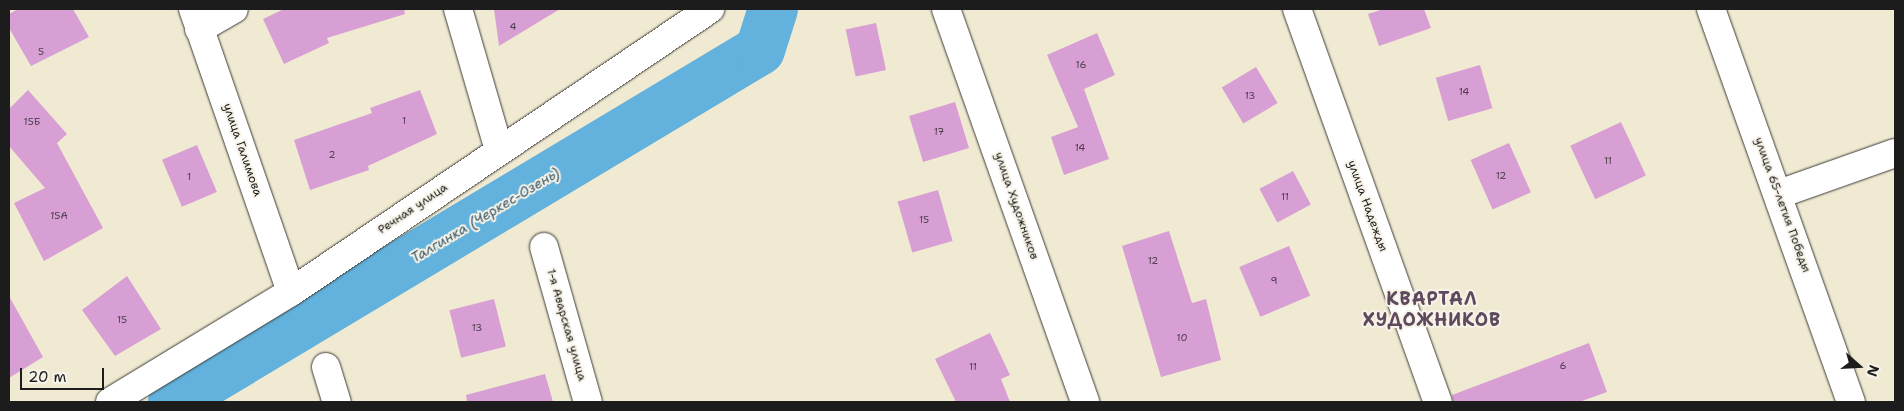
<!DOCTYPE html>
<meta charset="utf-8">
<style>
body{margin:0}
#map{position:relative;width:1904px;height:411px;overflow:hidden;background:#f0ead2;font-family:"Shantell Sans",sans-serif}
div>[style]{position:absolute}
.river>*{height:50px;margin:-25px;padding:0 25px;transform-origin:25px;border-radius:25px;background:#62b2dd}
.building>*{inset:0;background:#d89fd4;transform-origin:0 0}
.roads{filter:drop-shadow(0 0 1px #3c3b37) drop-shadow(0 0 1px #3c3b37)}
.minor>*{height:28px;margin:-14px;padding:0 14px;transform-origin:14px;border-radius:14px;background:#fff}
span{translate:-50% -50%;white-space:nowrap;text-align:center;line-height:1.15;-webkit-text-stroke:4px #f7f3e8;paint-order:stroke}
.number-label{font-size:10px;color:#4b3d4a}
.number-label span{-webkit-text-stroke-width:0}
.street-label{font-size:12px;color:#1c1c1c}
.water-label{font-size:14px;color:#385869;font-style:italic}
.district-label{font-size:18px;color:#5e4a5c;font-weight:700;letter-spacing:1px}
.frame{position:absolute;inset:0;border:10px solid #1c1c1c;pointer-events:none}
.north{position:absolute;left:1834px;top:341px;width:50px;height:50px;-webkit-text-stroke:4px #f7f3e8;paint-order:stroke;rotate:109deg;font-size:14px;font-weight:700;line-height:20px;text-align:center;color:#1c1c1c}
.north::after{content:'';display:block;margin:auto;width:18px;height:22px;background:#1c1c1c;clip-path:polygon(50% 0,100% 100%,50% 72%,0 100%)}
.scale{position:absolute;left:20px;top:368px;width:84px;height:22px;box-sizing:border-box;border:2px solid #1c1c1c;border-top:0;padding-left:6px;font-size:15px;line-height:18px;white-space:nowrap;color:#1c1c1c;-webkit-text-stroke:4px #f7f3e8;paint-order:stroke}
</style>
<div id="map">
<div class="river">
<i style="left:173px;top:402px;width:684px;rotate:-30.95deg"></i>
<i style="left:760px;top:50px;width:43px;rotate:-72.4deg"></i>
</div>
<div class="building">
<i style="clip-path:polygon(18px 9px,73px 9px,89px 37px,31px 66px,9px 28px,9px 14px)"></i>
<i style="clip-path:polygon(284px 9px,404px 9px,405px 14px,327px 38px,329px 43px,284px 64px,263px 19px)"></i>
<i style="clip-path:polygon(494px 9px,560px 9px,499px 46px)"></i>
<i style="clip-path:polygon(1384px 9px,1424px 9px,1431px 28px,1379px 46px,1368px 14px)"></i>
<i style="left:876px;top:23px;width:48px;height:31px;rotate:78deg"></i>
<i style="clip-path:polygon(1097px 33px,1115px 75px,1084px 89px,1109px 159px,1064px 175px,1051px 137px,1078px 127px,1047px 55px)"></i>
<i style="left:1480px;top:65px;width:45px;height:46px;rotate:74deg"></i>
<i style="left:1256px;top:67px;width:42px;height:40px;rotate:59deg"></i>
<i style="clip-path:polygon(28px 90px,67px 134px,57px 143px,103px 228px,44px 261px,14px 203px,45px 188px,9px 146px,9px 109px)"></i>
<i style="clip-path:polygon(420px 90px,437px 134px,368px 166px,369px 170px,310px 190px,294px 140px,372px 113px,370px 108px)"></i>
<i style="left:955px;top:102px;width:48px;height:48px;rotate:73deg"></i>
<i style="left:1621px;top:122px;width:59px;height:56px;rotate:65deg"></i>
<i style="left:1509px;top:143px;width:54px;height:42px;rotate:66deg"></i>
<i style="left:197px;top:145px;width:51px;height:38px;rotate:67deg"></i>
<i style="left:1293px;top:171px;width:38px;height:38px;rotate:62deg"></i>
<i style="left:938px;top:190px;width:53px;height:42px;rotate:74deg"></i>
<i style="clip-path:polygon(1169px 231px,1192px 303px,1206px 299px,1221px 360px,1161px 377px,1122px 246px)"></i>
<i style="left:1289px;top:246px;width:54px;height:54px;rotate:67deg"></i>
<i style="clip-path:polygon(127px 276px,161px 329px,115px 356px,82px 310px)"></i>
<i style="clip-path:polygon(9px 296px,43px 357px,9px 378px)"></i>
<i style="left:494px;top:299px;width:49px;height:46px;rotate:76deg"></i>
<i style="clip-path:polygon(990px 333px,1010px 375px,1001px 379px,1010px 402px,956px 402px,935px 359px)"></i>
<i style="clip-path:polygon(1589px 343px,1607px 392px,1579px 402px,1453px 402px,1452px 395px)"></i>
<i style="clip-path:polygon(545px 374px,553px 402px,467px 402px,466px 395px)"></i>
</div>
<div class="roads">
<div class="minor">
<i style="left:193px;top:9px;width:299px;rotate:70.9deg"></i>
<i style="left:458px;top:9px;width:147px;rotate:73.8deg"></i>
<i style="left:946px;top:9px;width:417px;rotate:70.5deg"></i>
<i style="left:1297px;top:9px;width:418px;rotate:70.3deg"></i>
<i style="left:1711px;top:9px;width:417px;rotate:70.4deg"></i>
<i style="left:199px;top:29px;width:40px;rotate:-29.7deg"></i>
<i style="left:1779px;top:194px;width:123px;rotate:-19.5deg"></i>
<i style="left:544px;top:247px;width:161px;rotate:74.2deg"></i>
<i style="left:326px;top:367px;width:37px;rotate:73deg"></i>
<i style="left:110px;top:402px;width:212px;rotate:-31.3deg"></i>
<i style="left:291px;top:292px;width:506px;rotate:-34.04deg"></i>
</div>
</div>
<div class="number-label">
<span style="left:513px;top:27px">4</span>
<span style="left:41px;top:52px">5</span>
<span style="left:1081px;top:65px">16</span>
<span style="left:1464px;top:92px">14</span>
<span style="left:1250px;top:96px">13</span>
<span style="left:404px;top:121px">1</span>
<span style="left:32px;top:122px">15Б</span>
<span style="left:939px;top:132px">17</span>
<span style="left:1080px;top:148px">14</span>
<span style="left:332px;top:155px">2</span>
<span style="left:1608px;top:161px">11</span>
<span style="left:1501px;top:176px">12</span>
<span style="left:189px;top:177px">1</span>
<span style="left:1285px;top:197px">11</span>
<span style="left:59px;top:216px">15А</span>
<span style="left:924px;top:220px">15</span>
<span style="left:1153px;top:261px">12</span>
<span style="left:1274px;top:281px">9</span>
<span style="left:122px;top:320px">15</span>
<span style="left:477px;top:328px">13</span>
<span style="left:1182px;top:338px">10</span>
<span style="left:1563px;top:366px">6</span>
<span style="left:973px;top:367px">11</span>
</div>
<div class="street-label">
<span style="left:242px;top:150px;rotate:71deg">улица Галимова</span>
<span style="left:1782px;top:205px;rotate:70deg">улица 65-летия Победы</span>
<span style="left:1016px;top:206px;rotate:71deg">улица Художников</span>
<span style="left:1367px;top:206px;rotate:70deg">улица Надежды</span>
<span style="left:413px;top:209px;rotate:-34deg">Речная улица</span>
<span style="left:566px;top:325px;rotate:74deg">1-я Аварская улица</span>
</div>
<div class="water-label">
<span style="left:485px;top:215px;rotate:-31deg">Талгинка (Черкес-Озень)</span>
</div>
<div class="district-label">
<span style="left:1432px;top:310px">КВАРТАЛ<br>ХУДОЖНИКОВ</span>
</div>
<div class="frame"></div>
<div class="north">N</div>
<div class="scale">20 m</div>
</div>
